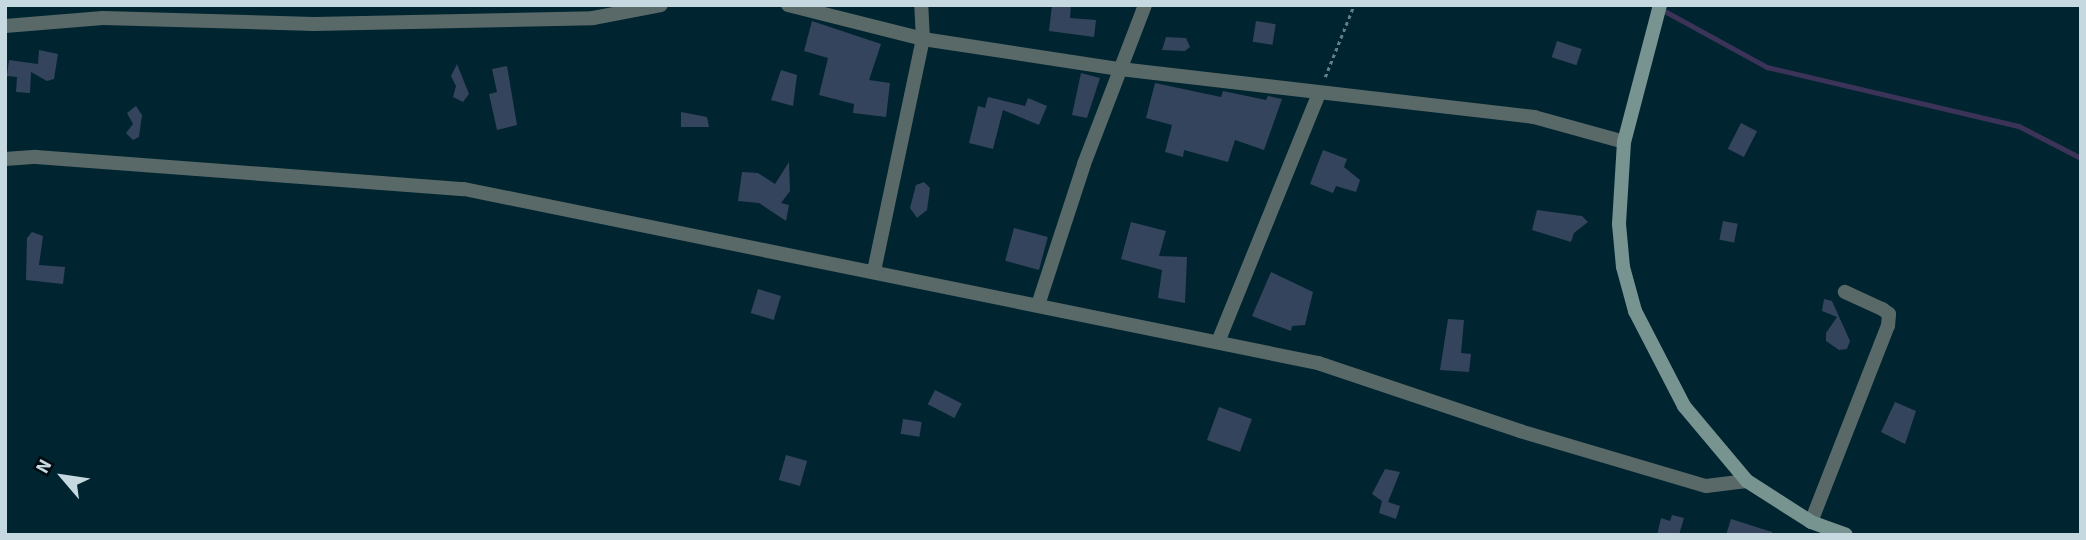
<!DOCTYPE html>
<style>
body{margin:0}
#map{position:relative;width:2086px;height:540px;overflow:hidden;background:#002430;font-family:"Source Sans 3",sans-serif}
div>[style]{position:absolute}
.stream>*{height:4.5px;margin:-2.25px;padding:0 2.25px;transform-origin:2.25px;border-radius:2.25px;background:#3c3458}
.building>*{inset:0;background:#34445c;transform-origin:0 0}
.path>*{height:2.5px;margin-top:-1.25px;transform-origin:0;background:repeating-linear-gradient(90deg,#647f89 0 3.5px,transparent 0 7px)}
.minor>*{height:14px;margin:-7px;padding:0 7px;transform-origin:7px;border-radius:7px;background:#586968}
.tertiary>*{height:14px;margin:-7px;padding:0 7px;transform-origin:7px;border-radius:7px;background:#586968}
.secondary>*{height:14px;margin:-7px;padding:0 7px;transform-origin:7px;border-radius:7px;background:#779491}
span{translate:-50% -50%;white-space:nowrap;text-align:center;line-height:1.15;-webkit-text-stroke:6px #010b10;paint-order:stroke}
.frame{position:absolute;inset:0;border:7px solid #c6d9e1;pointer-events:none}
.north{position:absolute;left:28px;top:442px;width:70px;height:70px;-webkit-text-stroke:5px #010b10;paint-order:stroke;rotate:299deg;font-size:19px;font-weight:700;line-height:28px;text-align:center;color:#c6d9e1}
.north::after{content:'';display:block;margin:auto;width:24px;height:32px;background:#c6d9e1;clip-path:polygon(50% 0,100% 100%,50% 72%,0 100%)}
</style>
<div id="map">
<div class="stream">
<i style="left:1663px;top:10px;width:119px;rotate:28.7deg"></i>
<i style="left:1767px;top:67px;width:259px;rotate:13.2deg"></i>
<i style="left:2019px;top:126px;width:70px;rotate:27.3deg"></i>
</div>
<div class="building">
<i style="clip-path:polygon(1052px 5px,1071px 5px,1070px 18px,1096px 20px,1094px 37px,1049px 31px)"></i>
<i style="clip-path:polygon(812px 21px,881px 44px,869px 80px,890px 83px,886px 117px,853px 113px,854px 104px,819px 95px,828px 58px,804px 51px)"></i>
<i style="left:1256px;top:21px;width:20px;height:21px;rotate:9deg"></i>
<i style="clip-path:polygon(1166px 37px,1186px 38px,1190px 47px,1185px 51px,1162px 50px)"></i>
<i style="left:1557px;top:41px;width:26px;height:17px;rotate:18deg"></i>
<i style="clip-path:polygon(39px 50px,58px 54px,54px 79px,47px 81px,31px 72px,30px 93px,16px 92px,17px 77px,7px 76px,9px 60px,38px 64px)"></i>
<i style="clip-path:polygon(457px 64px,469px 94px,463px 102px,453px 97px,456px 86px,451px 76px)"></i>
<i style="clip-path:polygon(507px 66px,517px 125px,497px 130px,489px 94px,497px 92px,492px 69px)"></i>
<i style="clip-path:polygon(781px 70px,797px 75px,793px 106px,771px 100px)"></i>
<i style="clip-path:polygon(1081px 73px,1100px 78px,1087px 118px,1072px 115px)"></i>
<i style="clip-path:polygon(1155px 83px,1221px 97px,1223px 91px,1266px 100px,1268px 96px,1282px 99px,1264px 150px,1235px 140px,1228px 162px,1184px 150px,1183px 157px,1165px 152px,1172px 125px,1146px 118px)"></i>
<i style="clip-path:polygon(988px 97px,1025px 106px,1028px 98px,1047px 106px,1039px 125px,1003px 110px,993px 149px,969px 143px,978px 106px,985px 108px)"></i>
<i style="clip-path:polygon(136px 106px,142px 115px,139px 137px,133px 140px,126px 133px,133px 124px,127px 113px)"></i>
<i style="clip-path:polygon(681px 112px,707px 117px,709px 127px,681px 127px)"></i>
<i style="left:1741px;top:123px;width:18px;height:29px;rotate:27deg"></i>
<i style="clip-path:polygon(1323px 150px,1347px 159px,1344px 167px,1360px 180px,1356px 192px,1336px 186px,1333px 193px,1310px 184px)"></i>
<i style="clip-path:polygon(789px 162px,790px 191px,781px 203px,789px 205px,786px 221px,759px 203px,738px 201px,742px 172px,758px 173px,775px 184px)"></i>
<i style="clip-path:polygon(924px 182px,930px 188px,927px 210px,917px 218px,910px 208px,916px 185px)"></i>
<i style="clip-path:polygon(1537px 210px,1582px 216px,1588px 222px,1574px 233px,1571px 242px,1532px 230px)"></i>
<i style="left:1723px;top:221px;width:15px;height:19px;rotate:11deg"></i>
<i style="clip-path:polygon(1131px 222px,1166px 231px,1159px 256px,1187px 257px,1185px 303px,1158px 298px,1162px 270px,1121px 259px)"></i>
<i style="left:1014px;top:228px;width:35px;height:34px;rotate:15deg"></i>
<i style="clip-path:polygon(32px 232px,43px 236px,39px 265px,65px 267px,63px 284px,26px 280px,27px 238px)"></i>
<i style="clip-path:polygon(1271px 272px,1313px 292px,1305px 325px,1292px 326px,1291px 331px,1252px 316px)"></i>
<i style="left:758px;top:289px;width:24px;height:25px;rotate:17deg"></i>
<i style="clip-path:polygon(1824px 299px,1832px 301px,1850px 341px,1847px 349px,1839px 350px,1826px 341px,1826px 333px,1837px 317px,1822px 311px)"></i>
<i style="clip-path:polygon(1448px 319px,1464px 320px,1461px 353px,1471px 354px,1469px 372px,1440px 370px)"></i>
<i style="left:935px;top:390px;width:30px;height:16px;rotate:27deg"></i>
<i style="clip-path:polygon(1895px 402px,1916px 411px,1905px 444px,1881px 432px)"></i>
<i style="left:1219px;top:407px;width:35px;height:35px;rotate:20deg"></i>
<i style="left:903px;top:419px;width:19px;height:15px;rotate:9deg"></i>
<i style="left:786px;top:455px;width:22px;height:26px;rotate:16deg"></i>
<i style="clip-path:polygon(1385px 469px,1400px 472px,1388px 502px,1400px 506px,1396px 519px,1379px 513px,1382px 501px,1372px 494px)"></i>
<i style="clip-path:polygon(1672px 515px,1684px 518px,1679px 535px,1657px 535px,1661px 518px,1670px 521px)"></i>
<i style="clip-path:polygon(1731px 519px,1772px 532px,1772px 535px,1726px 535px)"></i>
</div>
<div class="path">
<i style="left:1325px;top:77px;width:78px;rotate:-68.1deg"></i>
</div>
<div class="minor">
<i style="left:788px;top:5px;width:139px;rotate:14.1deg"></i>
<i style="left:923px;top:39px;width:199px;rotate:8.7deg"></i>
<i style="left:1120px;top:69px;width:417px;rotate:6.6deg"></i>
<i style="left:1534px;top:117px;width:93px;rotate:15.5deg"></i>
<i style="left:5px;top:26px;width:98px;rotate:-4.7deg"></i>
<i style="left:103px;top:18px;width:211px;rotate:1.6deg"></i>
<i style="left:314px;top:24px;width:279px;rotate:-1.2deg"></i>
<i style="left:593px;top:18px;width:69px;rotate:-10.8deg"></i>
<i style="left:874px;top:271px;width:237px;rotate:-78.1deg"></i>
<i style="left:923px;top:39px;width:34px;rotate:-93deg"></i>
<i style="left:1038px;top:305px;width:148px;rotate:-71.9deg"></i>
<i style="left:1084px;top:164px;width:170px;rotate:-69deg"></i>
<i style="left:1218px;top:342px;width:269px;rotate:-67.9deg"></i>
<i style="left:1811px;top:522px;width:211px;rotate:-68.6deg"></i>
<i style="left:1888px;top:326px;width:12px;rotate:-85deg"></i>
<i style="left:1889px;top:314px;width:9px;rotate:-144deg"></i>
<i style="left:1882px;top:309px;width:41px;rotate:-155.3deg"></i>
</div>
<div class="tertiary">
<i style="left:5px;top:159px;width:31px;rotate:-4deg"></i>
<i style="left:36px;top:157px;width:429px;rotate:4.3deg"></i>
<i style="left:464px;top:189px;width:872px;rotate:11.52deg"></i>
<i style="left:1318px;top:363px;width:213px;rotate:18.6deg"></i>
<i style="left:1520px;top:431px;width:194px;rotate:16.5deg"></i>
<i style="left:1706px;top:486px;width:41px;rotate:-7deg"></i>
</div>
<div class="secondary">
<i style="left:1660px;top:5px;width:142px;rotate:104.7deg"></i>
<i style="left:1624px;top:142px;width:82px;rotate:93.5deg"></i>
<i style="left:1619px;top:224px;width:43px;rotate:84.7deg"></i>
<i style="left:1623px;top:267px;width:46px;rotate:74.7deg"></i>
<i style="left:1635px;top:311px;width:107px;rotate:62.7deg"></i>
<i style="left:1684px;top:406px;width:98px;rotate:50deg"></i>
<i style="left:1747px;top:481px;width:76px;rotate:32.6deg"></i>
<i style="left:1811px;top:522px;width:37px;rotate:20deg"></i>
</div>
<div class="frame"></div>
<div class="north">N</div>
</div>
